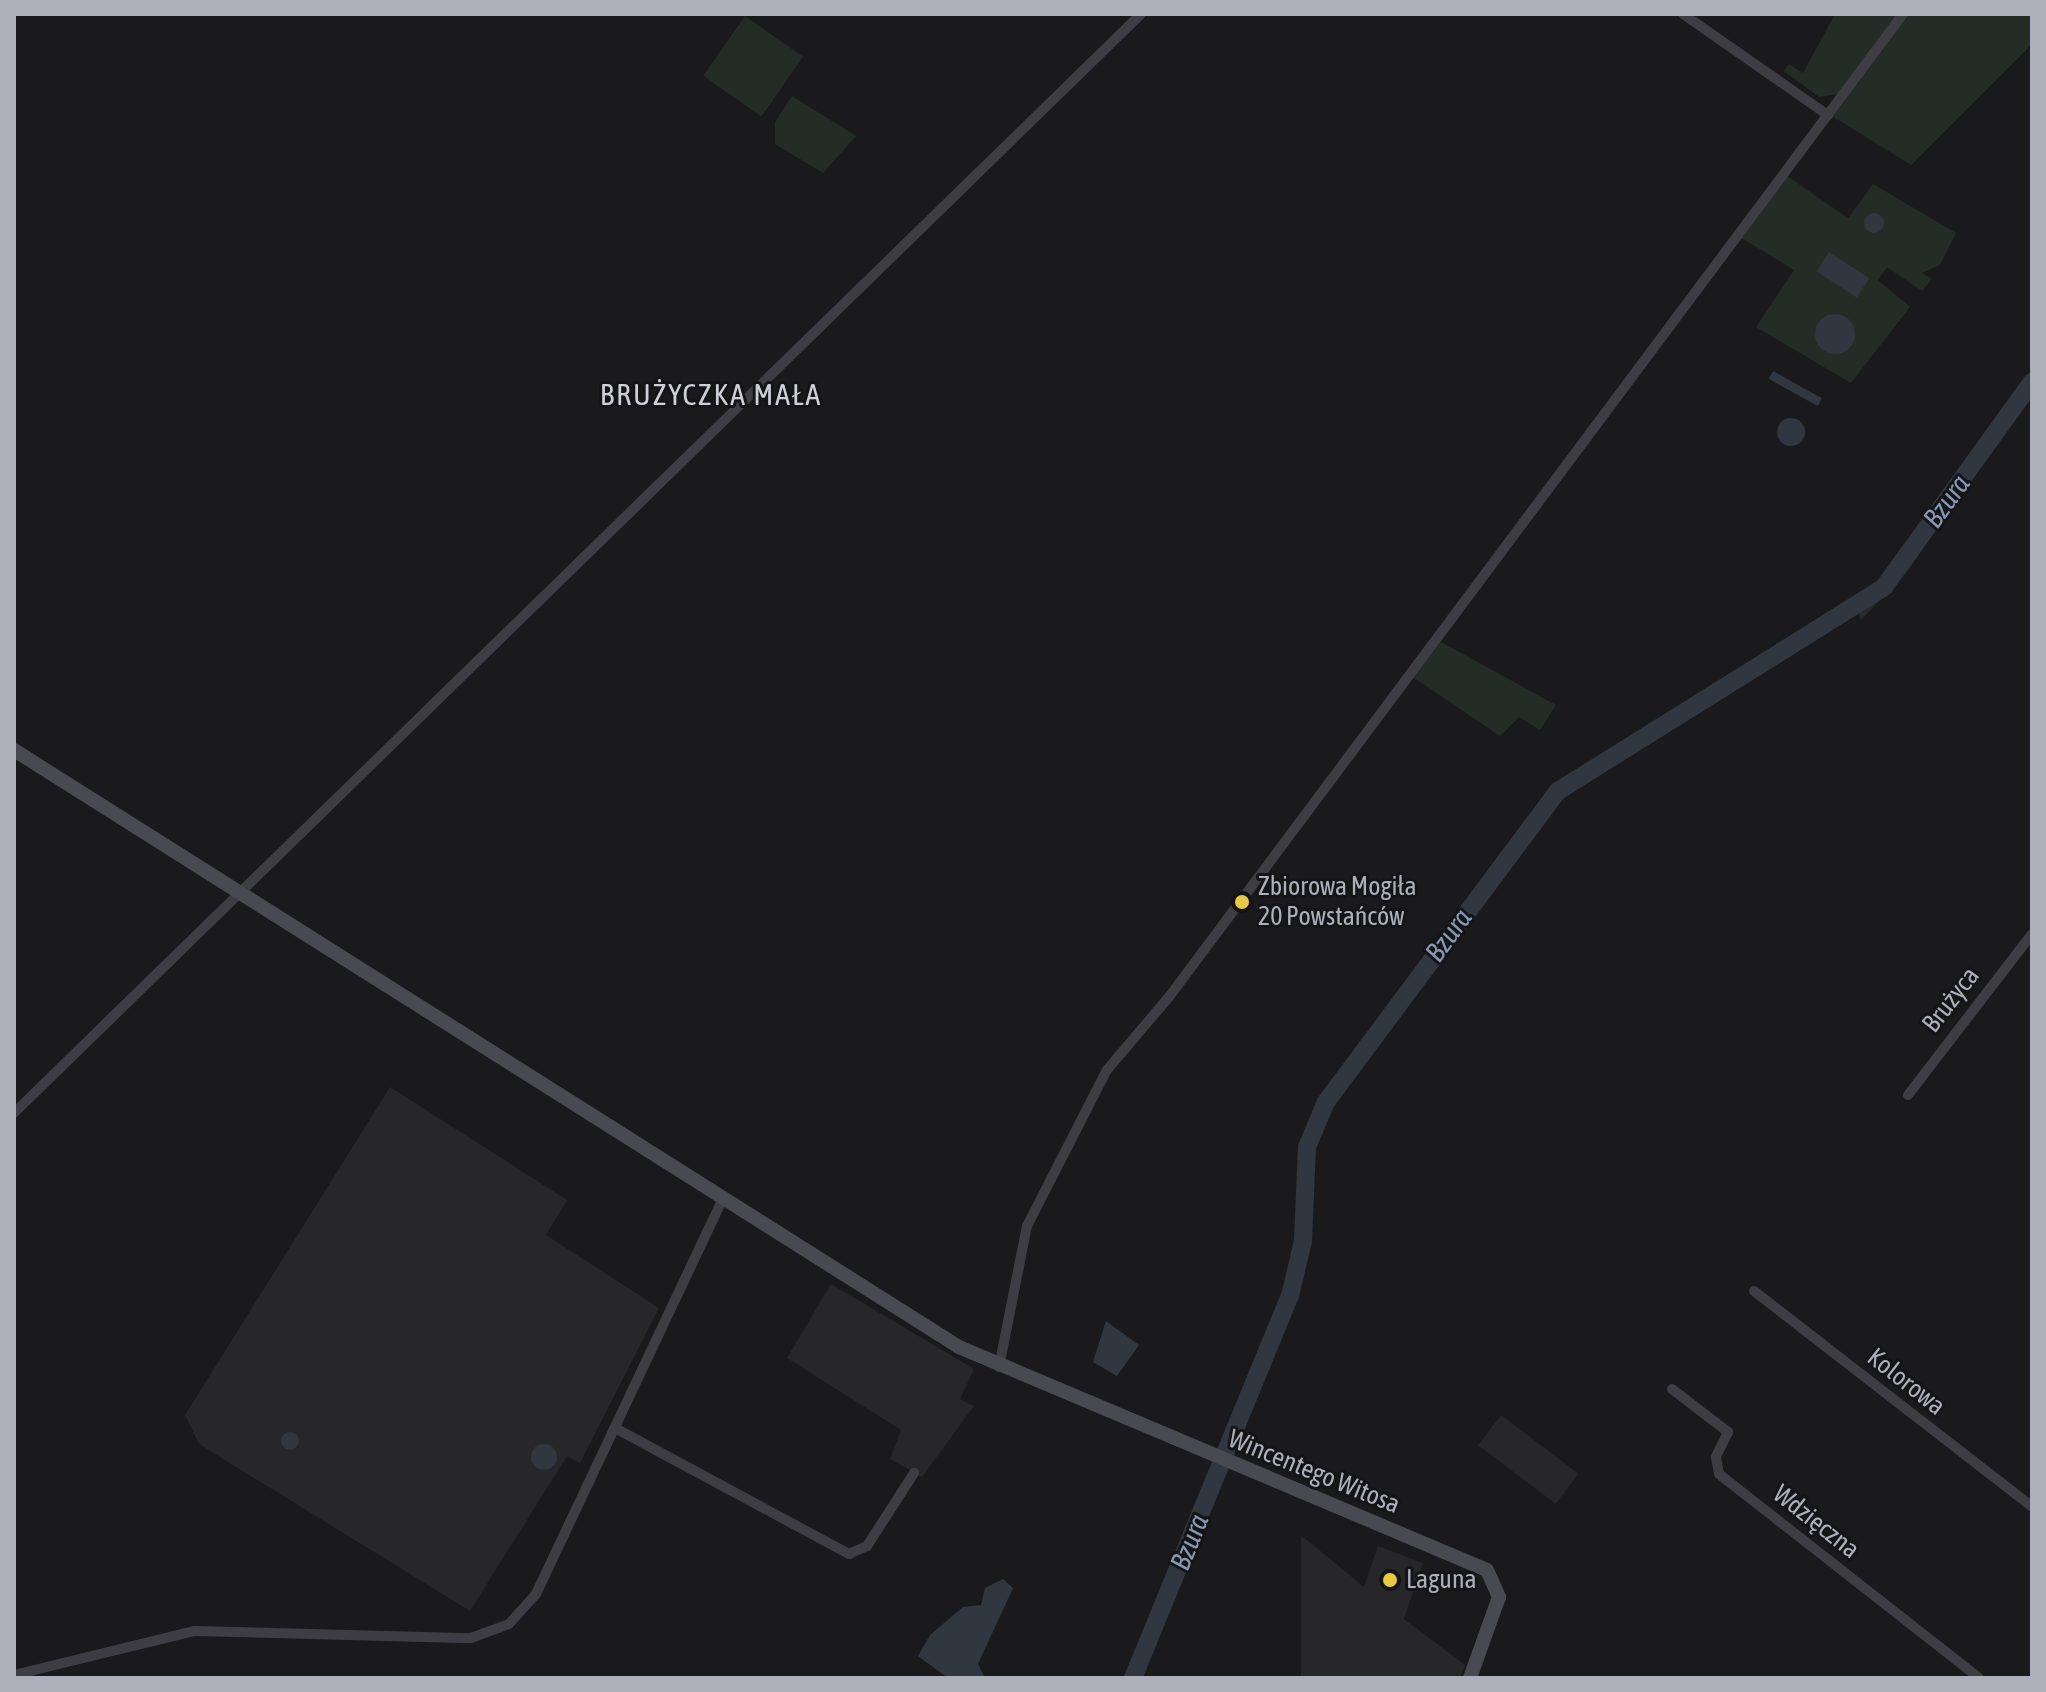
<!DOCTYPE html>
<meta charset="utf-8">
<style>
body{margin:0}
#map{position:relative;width:2046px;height:1692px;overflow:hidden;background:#1a1a1c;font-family:"Asap Condensed",sans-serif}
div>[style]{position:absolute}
.built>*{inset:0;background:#272629;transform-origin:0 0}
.green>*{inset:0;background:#242c26;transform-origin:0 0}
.water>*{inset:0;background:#303740;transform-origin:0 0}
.round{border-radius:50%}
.river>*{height:18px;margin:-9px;padding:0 9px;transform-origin:9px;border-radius:9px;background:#303740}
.street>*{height:10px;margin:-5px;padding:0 5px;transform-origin:5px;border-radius:5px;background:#3d3d43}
.secondary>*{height:14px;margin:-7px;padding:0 7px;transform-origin:7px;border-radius:7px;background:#494a51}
.dots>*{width:22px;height:22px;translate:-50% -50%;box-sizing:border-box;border:4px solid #151517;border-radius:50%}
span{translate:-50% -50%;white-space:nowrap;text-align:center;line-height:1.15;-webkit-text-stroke:6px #151517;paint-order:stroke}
.poi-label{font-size:26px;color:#adb0bb}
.left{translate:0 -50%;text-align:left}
.street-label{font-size:26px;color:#adb0bb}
.water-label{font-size:28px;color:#8798b3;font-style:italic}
.quarter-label{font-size:30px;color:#cecfd7;letter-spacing:2px}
.frame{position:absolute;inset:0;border:16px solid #adb0bb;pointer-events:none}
</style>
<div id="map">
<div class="built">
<i style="clip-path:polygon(390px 1087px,567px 1200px,546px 1235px,659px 1308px,580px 1463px,567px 1456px,470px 1611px,199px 1444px,185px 1415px)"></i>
<i style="clip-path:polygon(831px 1284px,974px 1369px,960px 1399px,974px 1406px,922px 1477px,890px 1459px,901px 1430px,787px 1358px)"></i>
<i style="left:1501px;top:1415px;width:97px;height:38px;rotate:37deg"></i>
<i style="clip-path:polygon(1301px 1535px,1364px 1587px,1378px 1546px,1423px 1563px,1404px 1619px,1465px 1665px,1460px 1678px,1301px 1678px)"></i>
</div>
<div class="green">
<i style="clip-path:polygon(1835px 14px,2032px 14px,2032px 44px,1911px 165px,1832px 116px,1845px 101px,1837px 94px,1819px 97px,1784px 71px,1789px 64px,1803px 73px)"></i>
<i style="left:745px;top:16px;width:71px;height:73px;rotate:35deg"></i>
<i style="clip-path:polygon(792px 96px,856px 136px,823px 173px,775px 144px,775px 122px)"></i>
<i style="clip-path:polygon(1787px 176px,1848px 218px,1873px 184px,1956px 233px,1940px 265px,1922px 273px,1932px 279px,1922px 291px,1887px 267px,1878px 280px,1910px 307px,1851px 383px,1756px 327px,1794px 270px,1740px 237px)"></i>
<i style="clip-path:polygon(2032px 382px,2032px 393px,1907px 572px,1861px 620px,1856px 607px,1898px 571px)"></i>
<i style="clip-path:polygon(1441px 642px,1556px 705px,1540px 730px,1519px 717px,1500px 736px,1413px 677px)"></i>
</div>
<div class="water">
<i class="round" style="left:1864px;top:213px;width:20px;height:20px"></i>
<i style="left:1829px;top:252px;width:48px;height:23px;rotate:33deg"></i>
<i class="round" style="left:1815px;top:314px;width:40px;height:40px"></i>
<i style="left:1773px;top:371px;width:56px;height:9px;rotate:29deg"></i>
<i class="round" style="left:1777px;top:418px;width:28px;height:28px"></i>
<i style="clip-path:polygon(1106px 1321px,1139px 1345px,1117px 1376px,1093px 1362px)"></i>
<i class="round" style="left:281px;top:1432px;width:18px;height:18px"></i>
<i class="round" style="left:531px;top:1444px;width:26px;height:26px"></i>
<i style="clip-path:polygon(1003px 1579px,1013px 1588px,978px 1664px,985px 1678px,948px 1678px,918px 1656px,930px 1635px,963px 1607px,981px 1605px,985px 1588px)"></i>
</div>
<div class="river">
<i style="left:1133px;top:1678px;width:413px;rotate:-67.7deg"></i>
<i style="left:1290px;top:1296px;width:57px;rotate:-76.7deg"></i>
<i style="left:1303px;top:1241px;width:94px;rotate:-87.6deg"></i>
<i style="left:1307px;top:1147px;width:49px;rotate:-67.1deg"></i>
<i style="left:1326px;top:1102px;width:388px;rotate:-53.3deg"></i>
<i style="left:1558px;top:791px;width:385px;rotate:-32deg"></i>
<i style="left:1884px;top:587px;width:253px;rotate:-54.2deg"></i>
</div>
<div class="street">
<i style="left:1683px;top:14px;width:177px;rotate:34.9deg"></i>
<i style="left:1908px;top:1095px;width:203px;rotate:-52.4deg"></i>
<i style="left:14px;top:1113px;width:1574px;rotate:-44.28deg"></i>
<i style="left:1754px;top:1291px;width:352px;rotate:37.8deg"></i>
<i style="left:999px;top:1367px;width:144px;rotate:-78.8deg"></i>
<i style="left:1027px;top:1226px;width:175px;rotate:-62.9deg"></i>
<i style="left:1107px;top:1070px;width:96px;rotate:-49.7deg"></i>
<i style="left:1169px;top:997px;width:1227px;rotate:-53.25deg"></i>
<i style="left:1672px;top:1389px;width:71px;rotate:37.5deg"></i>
<i style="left:1728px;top:1432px;width:28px;rotate:116deg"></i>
<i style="left:1716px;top:1457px;width:17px;rotate:80deg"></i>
<i style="left:1719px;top:1474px;width:330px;rotate:38.1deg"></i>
<i style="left:615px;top:1428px;width:266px;rotate:28.3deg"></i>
<i style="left:849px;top:1554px;width:20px;rotate:-24deg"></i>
<i style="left:867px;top:1546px;width:87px;rotate:-57.2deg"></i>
<i style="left:14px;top:1675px;width:186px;rotate:-13.7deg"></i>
<i style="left:195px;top:1631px;width:276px;rotate:1.5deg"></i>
<i style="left:471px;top:1638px;width:40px;rotate:-20.2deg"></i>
<i style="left:509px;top:1624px;width:40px;rotate:-48deg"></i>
<i style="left:536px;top:1594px;width:437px;rotate:-64.7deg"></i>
</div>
<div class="secondary">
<i style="left:14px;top:750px;width:1118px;rotate:32.28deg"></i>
<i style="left:959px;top:1347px;width:573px;rotate:22.9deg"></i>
<i style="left:1487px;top:1570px;width:30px;rotate:66deg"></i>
<i style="left:1499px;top:1597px;width:86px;rotate:109.7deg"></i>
</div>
<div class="dots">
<i style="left:1242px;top:902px;background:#e8c946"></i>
<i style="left:1390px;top:1580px;background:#e8c946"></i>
</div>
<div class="poi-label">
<span class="left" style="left:1258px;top:902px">Zbiorowa Mogiła<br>20 Powstańców</span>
<span class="left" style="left:1406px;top:1580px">Laguna</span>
</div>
<div class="street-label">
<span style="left:1951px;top:1000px;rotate:-52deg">Brużyca</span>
<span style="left:1906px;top:1382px;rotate:38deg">Kolorowa</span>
<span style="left:1314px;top:1472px;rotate:22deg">Wincentego Witosa</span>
<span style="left:1816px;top:1522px;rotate:38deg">Wdzięczna</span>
</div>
<div class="water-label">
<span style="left:1946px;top:501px;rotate:-54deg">Bzura</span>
<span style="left:1448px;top:935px;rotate:-54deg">Bzura</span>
<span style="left:1189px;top:1542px;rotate:-68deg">Bzura</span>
</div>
<div class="quarter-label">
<span style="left:711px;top:394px">BRUŻYCZKA MAŁA</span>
</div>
<div class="frame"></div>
</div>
